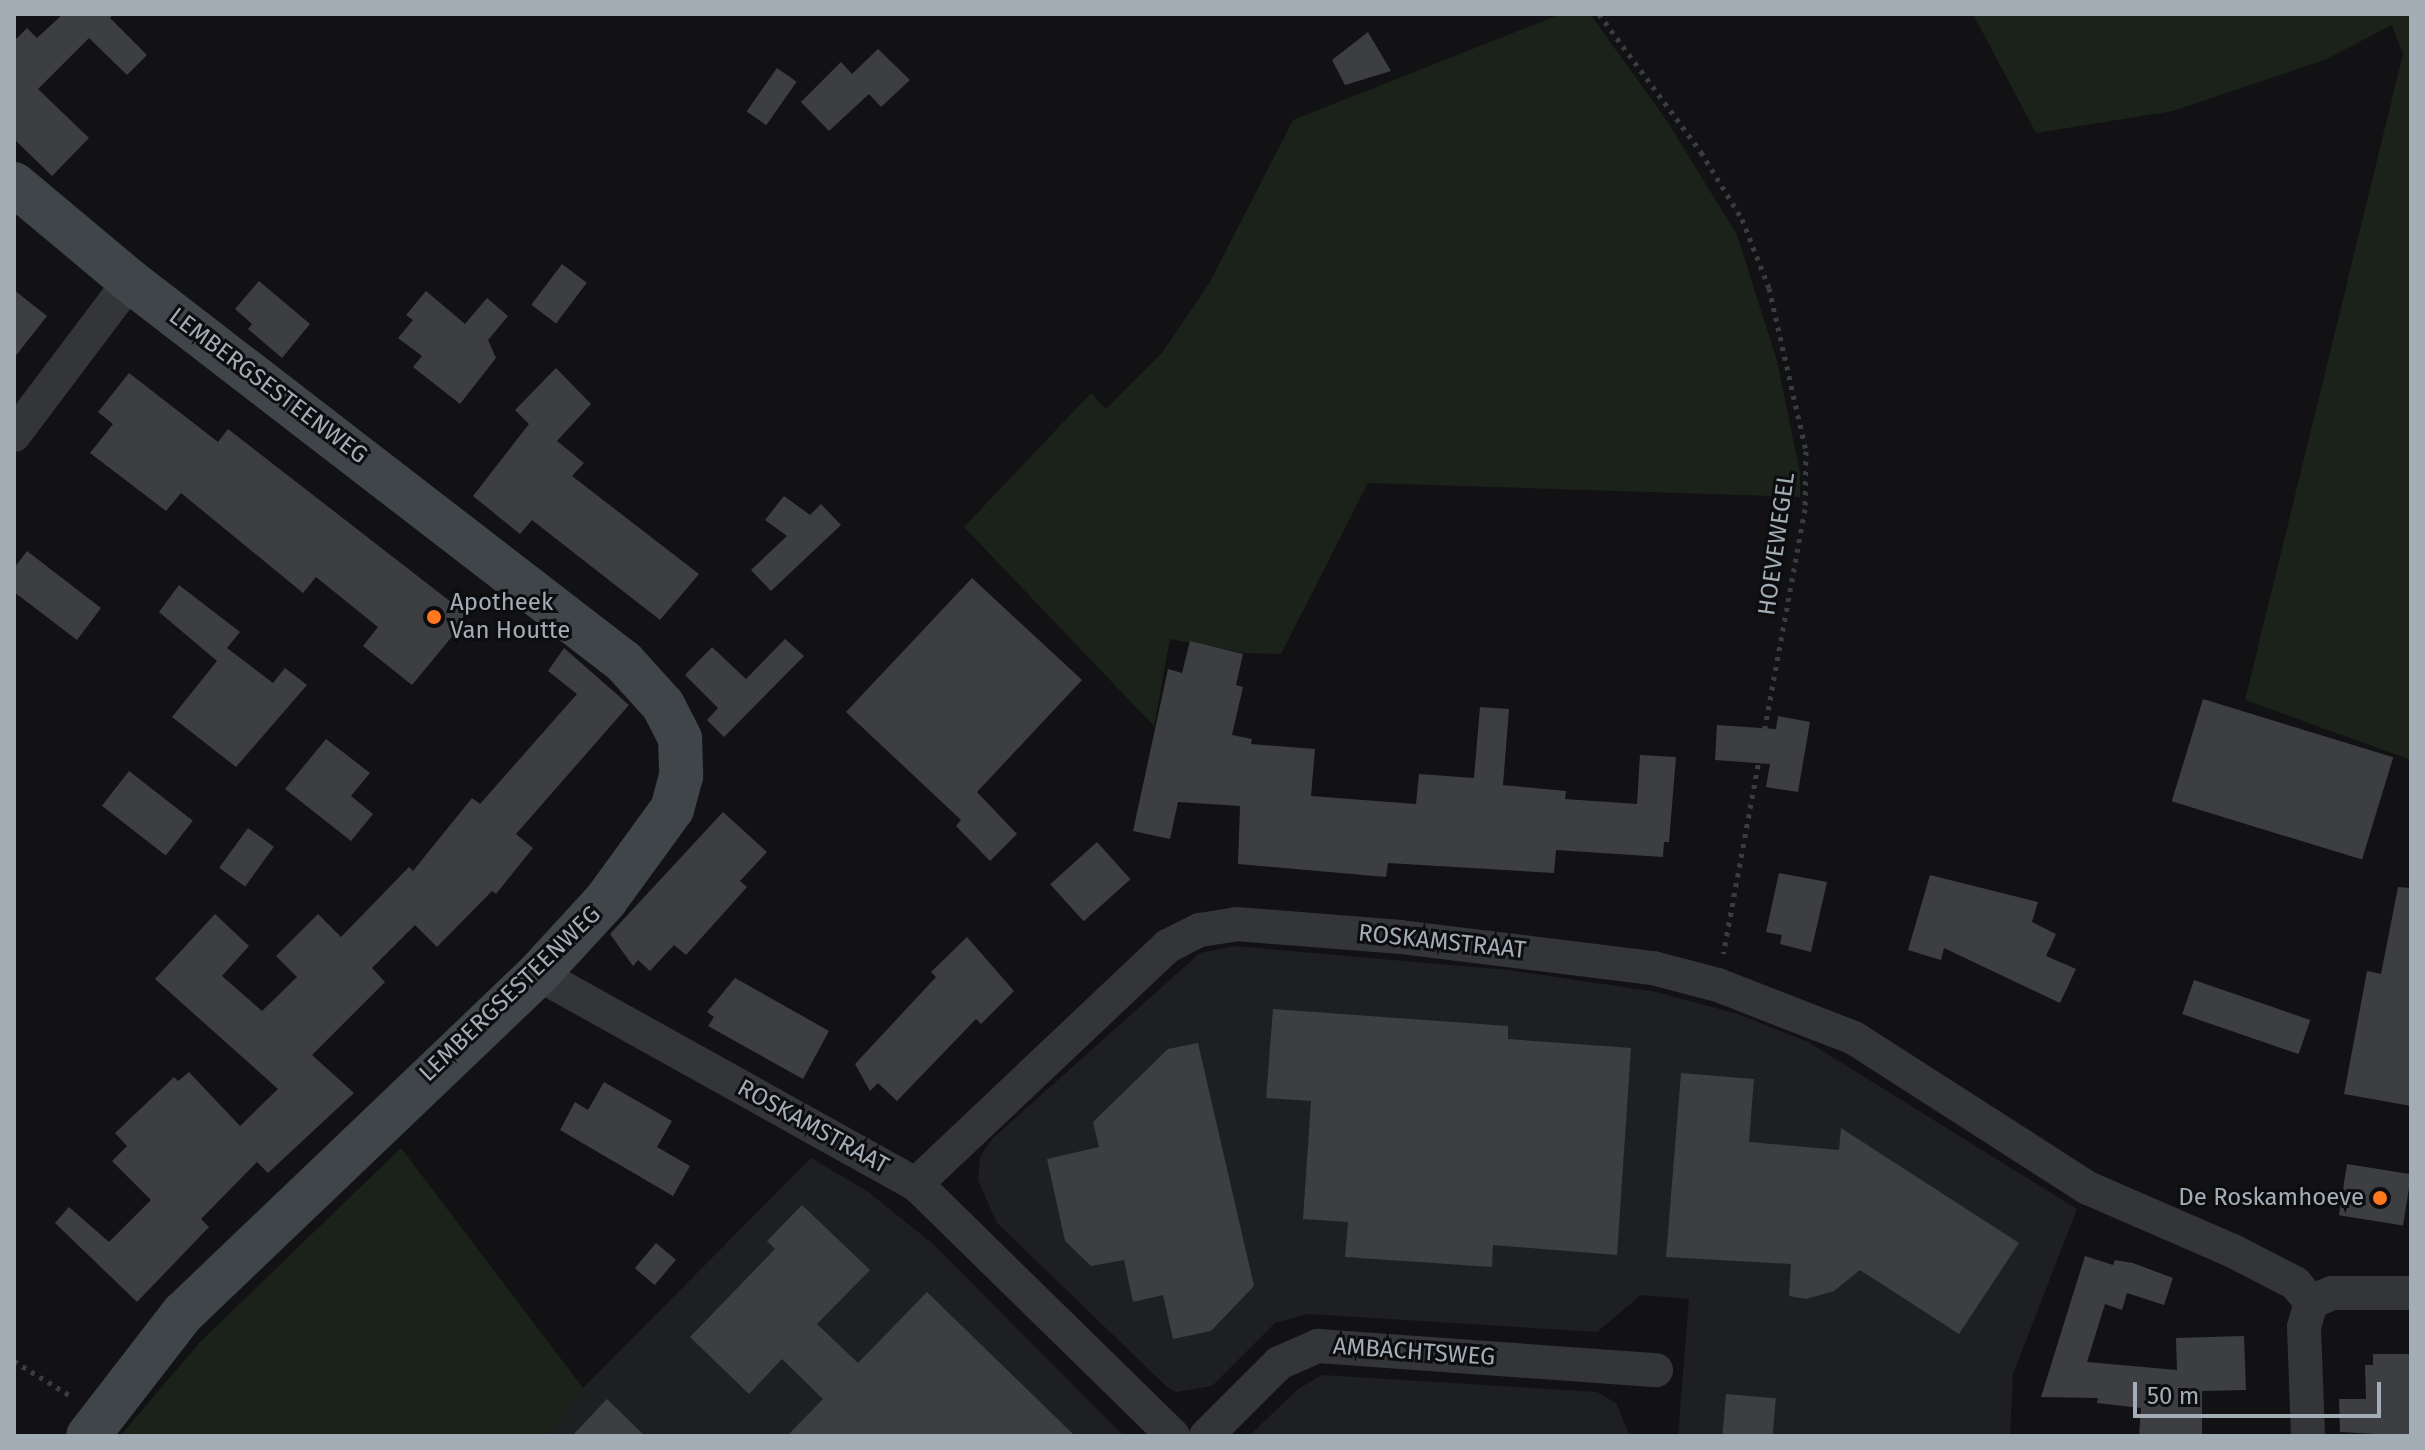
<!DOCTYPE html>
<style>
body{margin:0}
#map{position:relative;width:2425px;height:1450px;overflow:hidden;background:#121214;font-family:"Fira Sans",sans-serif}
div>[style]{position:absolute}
.built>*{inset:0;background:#1e1f21}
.green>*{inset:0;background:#1b221a}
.building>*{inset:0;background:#3c3e42;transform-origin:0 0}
.path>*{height:5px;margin-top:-2.5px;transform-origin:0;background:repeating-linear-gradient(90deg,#383d40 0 4px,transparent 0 10px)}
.street>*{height:34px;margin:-17px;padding:0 17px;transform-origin:17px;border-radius:17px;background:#333539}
.secondary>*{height:44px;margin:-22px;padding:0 22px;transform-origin:22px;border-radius:22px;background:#404549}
.dots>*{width:22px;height:22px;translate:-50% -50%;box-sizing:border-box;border:4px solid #0d0d0f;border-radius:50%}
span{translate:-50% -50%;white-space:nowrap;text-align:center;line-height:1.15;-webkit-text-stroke:6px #0d0d0f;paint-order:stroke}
.street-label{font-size:24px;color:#a2adb6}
.poi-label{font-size:24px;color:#a2adb6}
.left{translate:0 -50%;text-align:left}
.right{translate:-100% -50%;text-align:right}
.frame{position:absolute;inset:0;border:16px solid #a2adb6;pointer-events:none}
.scale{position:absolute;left:2133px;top:1382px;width:248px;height:36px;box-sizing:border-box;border:4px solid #a2adb6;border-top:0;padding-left:10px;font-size:24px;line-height:28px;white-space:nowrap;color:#a2adb6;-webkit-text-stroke:6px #0d0d0f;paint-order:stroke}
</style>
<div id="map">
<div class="built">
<i style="clip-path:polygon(1234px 946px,1508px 970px,1657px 992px,1738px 1014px,1808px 1042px,2077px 1209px,2013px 1374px,2010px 1436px,1678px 1436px,1689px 1299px,1641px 1295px,1597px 1332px,1308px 1314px,1275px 1323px,1212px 1386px,1176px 1392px,1167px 1387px,997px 1223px,978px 1180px,980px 1157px,993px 1138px,1200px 953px)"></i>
<i style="clip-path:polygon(811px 1158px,867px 1191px,933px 1244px,1124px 1436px,543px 1436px,583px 1388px)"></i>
<i style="clip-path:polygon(1322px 1375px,1597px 1392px,1616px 1403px,1630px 1436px,1249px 1436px,1298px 1389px)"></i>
</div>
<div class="green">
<i style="clip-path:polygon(1561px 14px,1590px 14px,1667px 121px,1737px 235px,1777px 361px,1800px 473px,1800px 497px,1368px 483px,1281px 654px,1243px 653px,1170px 639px,1154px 726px,964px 527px,1091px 393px,1106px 409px,1162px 353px,1210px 282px,1293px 120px)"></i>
<i style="clip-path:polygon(1973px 14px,2411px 14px,2411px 760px,2245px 700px,2403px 54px,2392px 25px,2324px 60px,2173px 111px,2036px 133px)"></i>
<i style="clip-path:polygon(401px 1148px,583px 1388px,561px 1419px,543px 1436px,120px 1436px,202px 1340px)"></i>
</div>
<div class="building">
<i style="clip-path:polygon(63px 14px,113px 14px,110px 18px,147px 55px,127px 75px,89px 38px,38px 89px,89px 138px,52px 176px,14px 139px,14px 41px,27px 28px,37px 38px)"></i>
<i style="clip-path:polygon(1368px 32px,1391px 71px,1345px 85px,1332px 60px)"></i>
<i style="clip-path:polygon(878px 49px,910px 80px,881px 107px,869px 94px,829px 131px,801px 102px,841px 62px,852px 74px)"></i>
<i style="left:777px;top:68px;width:24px;height:53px;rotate:35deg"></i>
<i style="left:562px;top:264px;width:31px;height:51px;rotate:37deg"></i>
<i style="clip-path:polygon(259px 281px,310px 324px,282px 358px,248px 329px,252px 324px,235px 309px)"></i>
<i style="clip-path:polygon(14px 290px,47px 316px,14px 358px)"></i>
<i style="clip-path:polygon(426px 291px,465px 324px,487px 298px,508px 316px,488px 340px,496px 358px,460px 404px,413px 367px,422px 356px,398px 338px,413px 320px,406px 315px)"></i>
<i style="clip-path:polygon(556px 368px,591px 404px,557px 441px,584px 463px,572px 476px,699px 574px,660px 620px,532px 520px,520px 534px,473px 496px,529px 424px,515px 410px)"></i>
<i style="clip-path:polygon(129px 373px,218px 442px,228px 429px,469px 616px,412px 685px,363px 646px,378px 627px,316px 577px,303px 593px,181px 493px,166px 511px,90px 453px,113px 424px,98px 412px)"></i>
<i style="clip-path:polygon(784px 496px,810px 515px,821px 504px,841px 525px,771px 591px,751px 570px,787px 536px,765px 520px)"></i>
<i style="clip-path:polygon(27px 551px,101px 608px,77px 640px,14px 592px,14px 568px)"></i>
<i style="clip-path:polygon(972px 578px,1082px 680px,977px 792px,1017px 834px,990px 861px,956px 826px,961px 820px,846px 712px)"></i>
<i style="clip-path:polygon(179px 585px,240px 632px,227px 648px,273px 683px,285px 668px,307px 685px,236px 767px,172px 717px,217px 661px,159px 612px)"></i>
<i style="clip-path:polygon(785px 639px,804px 656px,724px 737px,707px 720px,718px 708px,685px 675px,712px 647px,746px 679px)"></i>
<i style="clip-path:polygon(1190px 641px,1243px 654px,1236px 685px,1243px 687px,1232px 735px,1252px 739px,1251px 744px,1315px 749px,1311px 796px,1416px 804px,1419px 774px,1474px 778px,1480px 707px,1509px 709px,1503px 785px,1566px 791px,1565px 799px,1637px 804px,1640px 755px,1676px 757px,1669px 842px,1664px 842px,1663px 857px,1556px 850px,1554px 873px,1388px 863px,1386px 877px,1238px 864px,1240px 806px,1178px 802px,1170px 839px,1133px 831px,1168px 669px,1182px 673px)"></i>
<i style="clip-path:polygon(564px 648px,629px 705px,516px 834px,533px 848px,496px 894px,492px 891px,437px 947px,415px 925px,372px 968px,385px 982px,312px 1055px,354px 1093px,268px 1173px,257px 1162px,201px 1219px,209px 1227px,137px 1302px,55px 1223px,69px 1207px,109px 1242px,151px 1200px,112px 1161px,127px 1146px,115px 1133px,174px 1077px,178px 1081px,189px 1072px,240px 1126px,278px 1089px,155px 979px,215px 914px,249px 946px,222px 976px,262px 1011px,297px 977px,276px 956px,318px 914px,341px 937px,409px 867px,413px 871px,472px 798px,480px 804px,577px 694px,548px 671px)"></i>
<i style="left:2203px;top:699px;width:199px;height:107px;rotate:17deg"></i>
<i style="clip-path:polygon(1778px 716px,1810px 722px,1798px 792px,1766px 787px,1770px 764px,1715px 760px,1717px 725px,1776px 729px)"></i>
<i style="clip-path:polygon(326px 739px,370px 773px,351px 796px,373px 814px,351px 841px,285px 789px)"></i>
<i style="left:129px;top:771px;width:81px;height:44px;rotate:38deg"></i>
<i style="clip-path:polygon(723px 812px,767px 852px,740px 881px,747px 887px,686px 955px,674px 945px,650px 971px,638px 960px,633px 966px,610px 934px)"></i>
<i style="left:248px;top:828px;width:32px;height:49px;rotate:36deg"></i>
<i style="left:1097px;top:842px;width:50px;height:63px;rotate:48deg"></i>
<i style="clip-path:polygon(1779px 873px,1827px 882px,1811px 952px,1780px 944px,1782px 935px,1766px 932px)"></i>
<i style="clip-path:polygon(1930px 875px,2038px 902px,2032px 922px,2056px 934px,2046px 956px,2076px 969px,2060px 1003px,1944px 948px,1941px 960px,1908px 950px)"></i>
<i style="clip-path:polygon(2398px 887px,2411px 888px,2411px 1106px,2344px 1094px,2367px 971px,2381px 974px)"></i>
<i style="clip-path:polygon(967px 937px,1014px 991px,981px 1024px,976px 1019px,897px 1101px,878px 1083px,870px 1091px,855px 1064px,936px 977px,931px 972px)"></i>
<i style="clip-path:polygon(735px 978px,829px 1031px,803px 1079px,708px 1026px,714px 1017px,707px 1012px)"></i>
<i style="left:2194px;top:980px;width:123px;height:36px;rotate:19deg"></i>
<i style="clip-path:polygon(1273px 1009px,1508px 1026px,1508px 1039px,1631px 1048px,1617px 1255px,1493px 1245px,1492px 1267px,1345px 1257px,1348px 1222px,1303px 1219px,1311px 1101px,1266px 1098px)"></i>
<i style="clip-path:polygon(1198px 1043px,1254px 1286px,1211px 1331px,1173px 1339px,1163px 1295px,1133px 1302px,1124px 1260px,1091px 1266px,1065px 1241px,1047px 1159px,1099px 1147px,1093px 1122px,1168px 1049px)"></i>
<i style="clip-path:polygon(1681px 1073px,1754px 1079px,1749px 1142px,1839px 1150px,1841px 1128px,2019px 1243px,1959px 1334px,1860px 1270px,1834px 1291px,1806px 1299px,1789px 1296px,1791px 1264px,1666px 1257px)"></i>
<i style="clip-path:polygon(604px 1082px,672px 1121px,657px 1147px,690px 1166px,673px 1196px,560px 1130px,575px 1102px,588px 1110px)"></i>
<i style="left:2347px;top:1164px;width:65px;height:52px;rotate:9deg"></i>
<i style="clip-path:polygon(802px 1205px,870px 1270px,817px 1324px,858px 1363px,927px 1292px,1075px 1436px,787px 1436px,823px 1399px,782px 1359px,749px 1394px,690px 1337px,775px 1249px,767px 1241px)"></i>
<i style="left:656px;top:1243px;width:26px;height:33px;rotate:40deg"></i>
<i style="clip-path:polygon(2085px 1256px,2113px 1265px,2115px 1260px,2133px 1263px,2173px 1278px,2164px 1305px,2127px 1293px,2122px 1310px,2105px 1304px,2087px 1362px,2177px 1370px,2176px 1338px,2244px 1336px,2246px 1390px,2202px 1391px,2202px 1436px,2139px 1436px,2141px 1408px,2097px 1403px,2098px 1398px,2041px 1397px)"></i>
<i style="clip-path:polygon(2373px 1354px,2411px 1354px,2411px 1436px,2340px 1432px,2339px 1399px,2366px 1399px,2365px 1365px,2373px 1365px)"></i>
<i style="left:1726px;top:1394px;width:50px;height:42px;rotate:5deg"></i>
<i style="clip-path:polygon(607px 1399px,645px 1436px,572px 1436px)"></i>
</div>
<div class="path">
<i style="left:1599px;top:14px;width:172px;rotate:53.5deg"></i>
<i style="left:1701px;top:152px;width:79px;rotate:58.5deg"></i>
<i style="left:1742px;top:219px;width:74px;rotate:68.6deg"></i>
<i style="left:1769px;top:288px;width:167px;rotate:77.2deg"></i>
<i style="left:1806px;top:451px;width:58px;rotate:91deg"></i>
<i style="left:1805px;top:509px;width:452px;rotate:100.4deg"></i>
<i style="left:14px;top:1361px;width:67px;rotate:31.6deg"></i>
</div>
<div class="street">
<i style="left:14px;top:435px;width:193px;rotate:-53deg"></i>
<i style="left:538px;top:974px;width:432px;rotate:29.1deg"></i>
<i style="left:916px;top:1184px;width:347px;rotate:-43.4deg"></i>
<i style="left:1168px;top:946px;width:36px;rotate:-27deg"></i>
<i style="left:1200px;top:930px;width:36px;rotate:-9deg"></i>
<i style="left:1236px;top:924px;width:165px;rotate:4.5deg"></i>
<i style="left:1400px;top:937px;width:255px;rotate:7deg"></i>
<i style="left:1653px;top:968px;width:67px;rotate:14.7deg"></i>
<i style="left:1718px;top:985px;width:146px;rotate:21.3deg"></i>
<i style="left:1854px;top:1038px;width:278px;rotate:32.7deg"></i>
<i style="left:2088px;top:1188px;width:158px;rotate:23.5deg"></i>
<i style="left:2233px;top:1251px;width:70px;rotate:27.3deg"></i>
<i style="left:2295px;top:1283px;width:25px;rotate:50deg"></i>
<i style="left:916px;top:1184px;width:360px;rotate:44.4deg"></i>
<i style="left:2311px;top:1302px;width:23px;rotate:-23deg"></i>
<i style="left:2332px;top:1293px;width:79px"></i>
<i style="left:1206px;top:1436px;width:103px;rotate:-45deg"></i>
<i style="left:1279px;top:1363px;width:43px;rotate:-23.6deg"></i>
<i style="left:1318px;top:1346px;width:339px;rotate:4.1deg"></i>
<i style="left:2308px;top:1436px;width:109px;rotate:-92.1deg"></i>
<i style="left:2304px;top:1327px;width:26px;rotate:-74deg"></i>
</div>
<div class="secondary">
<i style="left:14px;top:184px;width:151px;rotate:39.9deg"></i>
<i style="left:130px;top:281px;width:624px;rotate:37.64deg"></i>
<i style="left:624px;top:662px;width:58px;rotate:47.8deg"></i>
<i style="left:663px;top:705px;width:38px;rotate:63deg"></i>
<i style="left:680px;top:739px;width:37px;rotate:88deg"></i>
<i style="left:681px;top:776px;width:34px;rotate:105deg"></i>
<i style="left:672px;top:809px;width:112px;rotate:126deg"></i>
<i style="left:606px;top:900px;width:100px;rotate:132.6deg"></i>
<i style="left:538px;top:974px;width:491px;rotate:136.3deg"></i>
<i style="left:183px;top:1313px;width:155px;rotate:127.7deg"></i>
</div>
<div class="dots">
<i style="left:434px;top:617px;background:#ff771f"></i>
<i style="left:2380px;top:1198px;background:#ff771f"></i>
</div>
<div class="street-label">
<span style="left:268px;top:386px;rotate:37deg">LEMBERGSESTEENWEG</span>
<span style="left:1777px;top:544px;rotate:-82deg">HOEVEWEGEL</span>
<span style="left:1442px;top:942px;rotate:6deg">ROSKAMSTRAAT</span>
<span style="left:510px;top:994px;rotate:-44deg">LEMBERGSESTEENWEG</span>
<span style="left:813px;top:1127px;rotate:29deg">ROSKAMSTRAAT</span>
<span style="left:1414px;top:1352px;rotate:4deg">AMBACHTSWEG</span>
</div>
<div class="poi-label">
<span class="left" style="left:450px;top:617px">Apotheek<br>Van Houtte</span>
<span class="right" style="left:2364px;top:1198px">De Roskamhoeve</span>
</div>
<div class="frame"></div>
<div class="scale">50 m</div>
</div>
